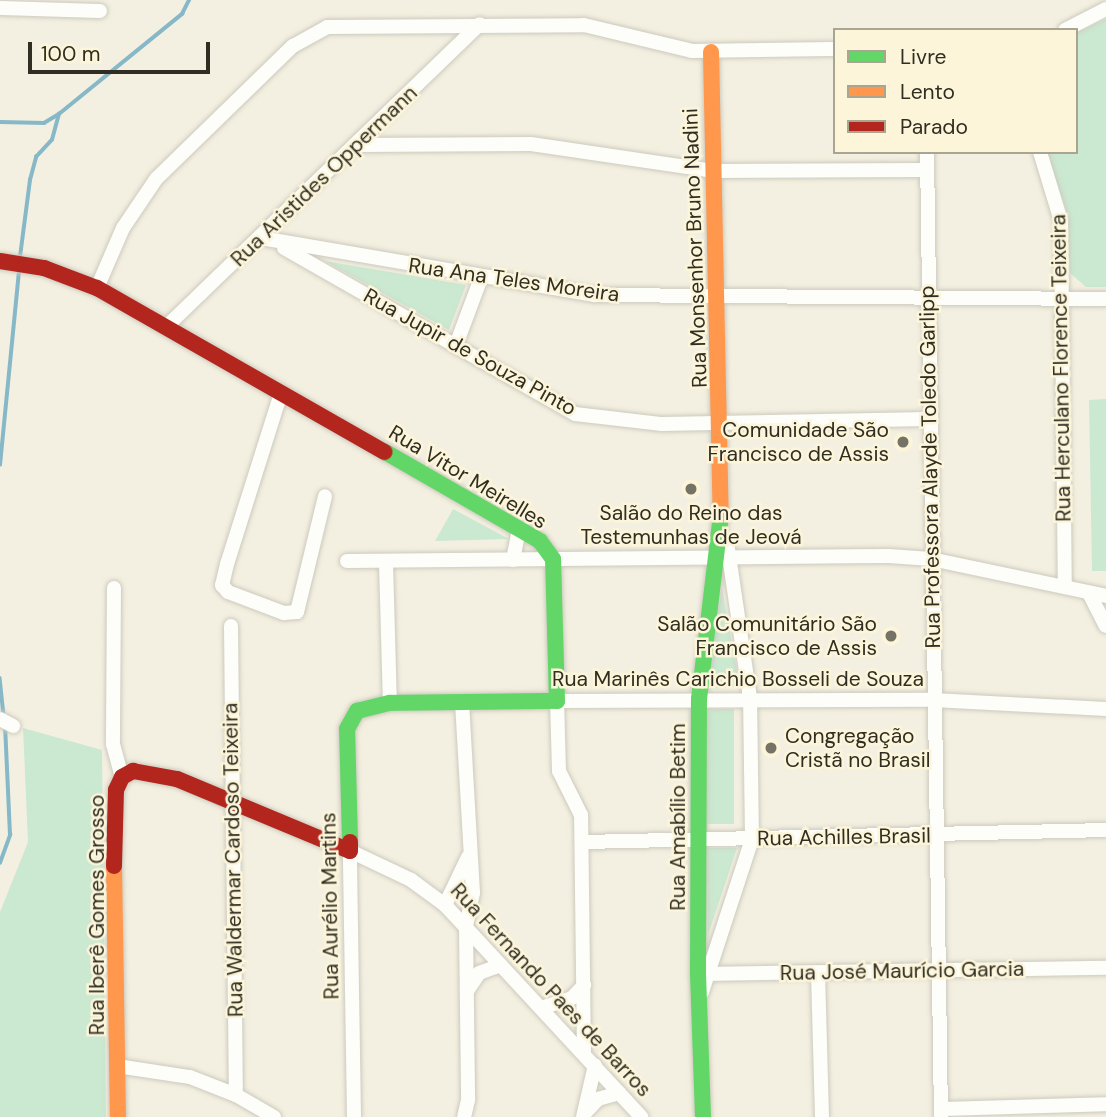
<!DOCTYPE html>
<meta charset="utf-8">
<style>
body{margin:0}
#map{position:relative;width:1106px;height:1117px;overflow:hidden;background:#f4f0e1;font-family:"DM Sans",sans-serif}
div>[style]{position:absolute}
.green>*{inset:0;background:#cbe8d0;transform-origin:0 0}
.stream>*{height:3.5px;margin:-1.75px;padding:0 1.75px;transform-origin:1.75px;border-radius:1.75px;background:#86b8c8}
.roads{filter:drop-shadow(0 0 2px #cccabe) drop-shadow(0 0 2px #cccabe)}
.street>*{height:14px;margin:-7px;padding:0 7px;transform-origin:7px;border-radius:7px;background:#fdfdfa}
.fast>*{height:16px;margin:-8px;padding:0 8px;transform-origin:8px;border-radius:8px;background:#63d668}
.slow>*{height:16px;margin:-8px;padding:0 8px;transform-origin:8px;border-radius:8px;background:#ff974d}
.jam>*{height:16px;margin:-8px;padding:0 8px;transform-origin:8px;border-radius:8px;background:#b3261e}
.dots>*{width:19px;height:19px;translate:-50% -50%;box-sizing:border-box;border:4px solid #fcf5d9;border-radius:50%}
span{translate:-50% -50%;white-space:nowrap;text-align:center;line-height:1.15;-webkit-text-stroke:5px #fcf5d9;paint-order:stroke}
.street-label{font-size:21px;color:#302e23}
.poi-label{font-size:21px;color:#302e23}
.right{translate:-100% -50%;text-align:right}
.left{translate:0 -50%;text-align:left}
.legend{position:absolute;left:833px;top:28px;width:245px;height:126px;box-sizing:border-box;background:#fcf5d9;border:2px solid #aaa590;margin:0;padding:9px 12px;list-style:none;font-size:21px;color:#302e23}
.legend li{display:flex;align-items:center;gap:14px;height:35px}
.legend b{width:35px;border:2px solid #aaa590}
.scale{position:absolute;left:28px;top:42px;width:182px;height:32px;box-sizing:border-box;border:4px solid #302e23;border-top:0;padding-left:9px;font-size:21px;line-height:24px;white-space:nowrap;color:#302e23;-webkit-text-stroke:5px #fcf5d9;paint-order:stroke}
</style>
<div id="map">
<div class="green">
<i style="clip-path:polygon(1106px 19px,1106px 287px,1086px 287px,1070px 273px,1066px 210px,1047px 152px,1076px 152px,1076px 33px)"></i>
<i style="clip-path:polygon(325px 261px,466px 285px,449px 330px)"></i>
<i style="clip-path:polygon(1106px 399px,1106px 571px,1092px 571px,1089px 400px)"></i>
<i style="clip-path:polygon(453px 509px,509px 539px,435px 541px)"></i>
<i style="clip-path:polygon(722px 588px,740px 687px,706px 689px)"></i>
<i style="left:706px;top:709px;width:28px;height:115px"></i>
<i style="clip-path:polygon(23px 728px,102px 750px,106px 1117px,0 1117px,0 912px,28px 842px)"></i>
<i style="clip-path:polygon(707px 848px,737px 848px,708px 935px)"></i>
</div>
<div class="stream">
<i style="left:0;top:122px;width:44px;rotate:1.3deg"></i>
<i style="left:44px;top:123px;width:17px;rotate:-31deg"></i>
<i style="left:59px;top:114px;width:159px;rotate:-39.1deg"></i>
<i style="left:182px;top:14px;width:16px;rotate:-63deg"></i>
<i style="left:20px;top:257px;width:78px;rotate:-82.6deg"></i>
<i style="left:30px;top:180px;width:24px;rotate:-75deg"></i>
<i style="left:36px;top:157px;width:23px;rotate:-47deg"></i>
<i style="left:52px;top:140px;width:27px;rotate:-75deg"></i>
<i style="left:0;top:465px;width:194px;rotate:-84.4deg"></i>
<i style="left:0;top:678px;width:37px;rotate:84deg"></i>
<i style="left:0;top:863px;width:30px;rotate:-70deg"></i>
<i style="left:10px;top:835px;width:109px;rotate:-92.6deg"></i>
</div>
<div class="roads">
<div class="street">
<i style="left:0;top:8px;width:100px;rotate:1.7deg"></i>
<i style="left:1065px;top:30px;width:46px;rotate:-27.1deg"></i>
<i style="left:359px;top:145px;width:172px;rotate:-0.3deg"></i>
<i style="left:531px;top:144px;width:184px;rotate:8.4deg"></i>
<i style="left:713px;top:171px;width:214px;rotate:-0.3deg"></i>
<i style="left:927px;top:152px;width:965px;rotate:89.17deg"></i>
<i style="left:1040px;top:152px;width:72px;rotate:73.1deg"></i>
<i style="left:1061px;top:221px;width:365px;rotate:89.4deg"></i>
<i style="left:261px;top:238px;width:339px;rotate:9.7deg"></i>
<i style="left:595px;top:295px;width:511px;rotate:0.45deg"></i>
<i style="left:284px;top:248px;width:335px;rotate:29.7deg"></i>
<i style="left:575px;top:414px;width:88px;rotate:6.6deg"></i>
<i style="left:662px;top:424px;width:266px;rotate:-1.1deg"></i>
<i style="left:97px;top:288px;width:65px;rotate:-66.6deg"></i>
<i style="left:123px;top:228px;width:59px;rotate:-56deg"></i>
<i style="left:156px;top:179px;width:191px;rotate:-44.2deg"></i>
<i style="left:293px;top:46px;width:39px;rotate:-29deg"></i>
<i style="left:327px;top:27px;width:257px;rotate:-0.4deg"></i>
<i style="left:584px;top:25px;width:111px;rotate:13.5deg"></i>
<i style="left:692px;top:51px;width:143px;rotate:-0.8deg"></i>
<i style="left:166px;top:327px;width:436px;rotate:-44deg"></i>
<i style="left:456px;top:345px;width:72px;rotate:-69.5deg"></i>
<i style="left:281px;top:393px;width:179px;rotate:107.5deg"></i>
<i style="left:227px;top:564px;width:22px;rotate:103deg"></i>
<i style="left:222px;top:585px;width:9px;rotate:49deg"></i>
<i style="left:228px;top:592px;width:60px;rotate:20.6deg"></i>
<i style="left:284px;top:613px;width:13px;rotate:-4deg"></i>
<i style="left:297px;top:612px;width:119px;rotate:-76.4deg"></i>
<i style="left:513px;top:560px;width:32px;rotate:-79deg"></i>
<i style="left:347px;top:561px;width:542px;rotate:-0.53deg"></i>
<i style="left:889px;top:556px;width:42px;rotate:4.1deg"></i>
<i style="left:931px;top:559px;width:179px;rotate:11.9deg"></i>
<i style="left:386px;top:563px;width:140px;rotate:88.4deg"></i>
<i style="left:114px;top:588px;width:156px;rotate:90.4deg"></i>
<i style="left:113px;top:744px;width:34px;rotate:75deg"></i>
<i style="left:1089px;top:593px;width:37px;rotate:63deg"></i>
<i style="left:231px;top:626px;width:469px;rotate:89.4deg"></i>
<i style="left:462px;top:702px;width:191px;rotate:86.7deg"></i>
<i style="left:473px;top:893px;width:35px;rotate:102deg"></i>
<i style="left:466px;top:927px;width:173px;rotate:89.3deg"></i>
<i style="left:468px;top:1100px;width:17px;rotate:103deg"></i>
<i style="left:0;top:719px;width:15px;rotate:28deg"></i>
<i style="left:583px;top:842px;width:523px;rotate:-1.31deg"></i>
<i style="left:445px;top:905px;width:53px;rotate:-64.4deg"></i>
<i style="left:818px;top:973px;width:144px;rotate:88.4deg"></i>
<i style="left:702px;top:974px;width:404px;rotate:-0.9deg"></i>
<i style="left:467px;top:991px;width:22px;rotate:-56deg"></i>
<i style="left:479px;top:973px;width:23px;rotate:-20deg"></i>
<i style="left:702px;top:992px;width:161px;rotate:-71.9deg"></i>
<i style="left:752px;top:839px;width:141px;rotate:-90.8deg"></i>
<i style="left:750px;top:698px;width:151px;rotate:-98.4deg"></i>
<i style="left:541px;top:1008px;width:33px;rotate:-18deg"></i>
<i style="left:572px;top:998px;width:18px;rotate:-47deg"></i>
<i style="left:584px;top:1054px;width:239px;rotate:-90.7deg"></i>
<i style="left:581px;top:815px;width:49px;rotate:-116.6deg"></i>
<i style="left:559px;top:771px;width:70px;rotate:-91.6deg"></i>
<i style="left:557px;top:701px;width:376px;rotate:-0.2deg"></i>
<i style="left:933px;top:700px;width:173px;rotate:3deg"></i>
<i style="left:117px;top:1066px;width:74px;rotate:8.6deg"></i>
<i style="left:190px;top:1077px;width:49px;rotate:21.4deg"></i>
<i style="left:236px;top:1095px;width:44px;rotate:30.1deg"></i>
<i style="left:941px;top:1109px;width:165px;rotate:-1.7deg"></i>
<i style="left:584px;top:1114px;width:21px;rotate:-47deg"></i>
<i style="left:598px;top:1099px;width:22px;rotate:-16deg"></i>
<i style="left:354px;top:1117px;width:266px;rotate:-90.9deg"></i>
<i style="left:350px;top:851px;width:68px;rotate:25.4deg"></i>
<i style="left:411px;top:880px;width:42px;rotate:36.3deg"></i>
<i style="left:445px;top:905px;width:289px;rotate:47.2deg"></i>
<i style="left:583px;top:1117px;width:53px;rotate:-77deg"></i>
</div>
<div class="fast">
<i style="left:350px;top:842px;width:113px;rotate:-91.5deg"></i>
<i style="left:347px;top:729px;width:21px;rotate:-61deg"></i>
<i style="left:357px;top:711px;width:34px;rotate:-14deg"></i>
<i style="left:390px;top:703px;width:167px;rotate:-0.7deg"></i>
<i style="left:557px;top:701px;width:142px;rotate:-91.6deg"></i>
<i style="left:553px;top:559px;width:22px;rotate:-126deg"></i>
<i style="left:540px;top:541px;width:179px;rotate:-150.1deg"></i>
<i style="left:703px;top:1117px;width:144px;rotate:-92deg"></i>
<i style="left:698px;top:973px;width:274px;rotate:-89.8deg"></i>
<i style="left:699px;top:699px;width:186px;rotate:-83.2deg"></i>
</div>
<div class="slow">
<i style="left:711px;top:52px;width:462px;rotate:88.8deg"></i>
<i style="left:114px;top:866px;width:251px;rotate:89.1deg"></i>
</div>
<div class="jam">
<i style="left:0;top:261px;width:45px;rotate:9deg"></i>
<i style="left:44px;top:268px;width:57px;rotate:20.7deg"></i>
<i style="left:97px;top:288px;width:331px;rotate:29.7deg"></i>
<i style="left:114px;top:866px;width:76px;rotate:-88.5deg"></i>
<i style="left:116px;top:790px;width:14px;rotate:-65deg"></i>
<i style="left:122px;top:777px;width:13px;rotate:-29deg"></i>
<i style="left:133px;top:771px;width:45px;rotate:10.3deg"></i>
<i style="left:177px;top:779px;width:187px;rotate:22.6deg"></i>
<i style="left:350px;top:851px;width:9px;rotate:-90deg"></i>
</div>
</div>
<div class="dots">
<i style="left:903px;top:442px;background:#757266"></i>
<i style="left:691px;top:489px;background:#757266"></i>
<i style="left:891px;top:636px;background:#757266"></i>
<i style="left:771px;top:748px;background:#757266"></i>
</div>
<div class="street-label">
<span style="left:324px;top:176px;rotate:-44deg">Rua Aristides Oppermann</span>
<span style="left:695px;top:248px;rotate:-92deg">Rua Monsenhor Bruno Nadini</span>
<span style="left:514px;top:280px;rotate:8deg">Rua Ana Teles Moreira</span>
<span style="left:470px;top:352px;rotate:29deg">Rua Jupir de Souza Pinto</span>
<span style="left:1061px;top:368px;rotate:-91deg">Rua Herculano Florence Teixeira</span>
<span style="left:930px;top:467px;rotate:-91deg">Rua Professora Alayde Toledo Garlipp</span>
<span style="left:468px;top:477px;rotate:31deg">Rua Vitor Meirelles</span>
<span style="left:738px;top:679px">Rua Marinês Carichio Bosseli de Souza</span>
<span style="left:678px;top:817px;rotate:-90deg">Rua Amabílio Betim</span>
<span style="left:844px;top:837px;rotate:-1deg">Rua Achilles Brasil</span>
<span style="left:233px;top:860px;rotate:-91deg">Rua Waldermar Cardoso Teixeira</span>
<span style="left:330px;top:906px;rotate:-91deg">Rua Aurélio Martins</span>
<span style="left:97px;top:915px;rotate:-90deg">Rua Iberê Gomes Grosso</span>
<span style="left:902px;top:971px;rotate:-1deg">Rua José Maurício Garcia</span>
<span style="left:551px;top:990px;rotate:47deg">Rua Fernando Paes de Barros</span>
</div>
<div class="poi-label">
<span class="right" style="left:889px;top:442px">Comunidade São<br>Francisco de Assis</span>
<span style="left:691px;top:525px">Salão do Reino das<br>Testemunhas de Jeová</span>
<span class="right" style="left:877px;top:636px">Salão Comunitário São<br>Francisco de Assis</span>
<span class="left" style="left:785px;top:748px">Congregação<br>Cristã no Brasil</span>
</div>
<ul class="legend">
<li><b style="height:9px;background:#63d668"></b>Livre</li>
<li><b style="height:9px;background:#ff974d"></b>Lento</li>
<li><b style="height:9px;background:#b3261e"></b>Parado</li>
</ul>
<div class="scale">100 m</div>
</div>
